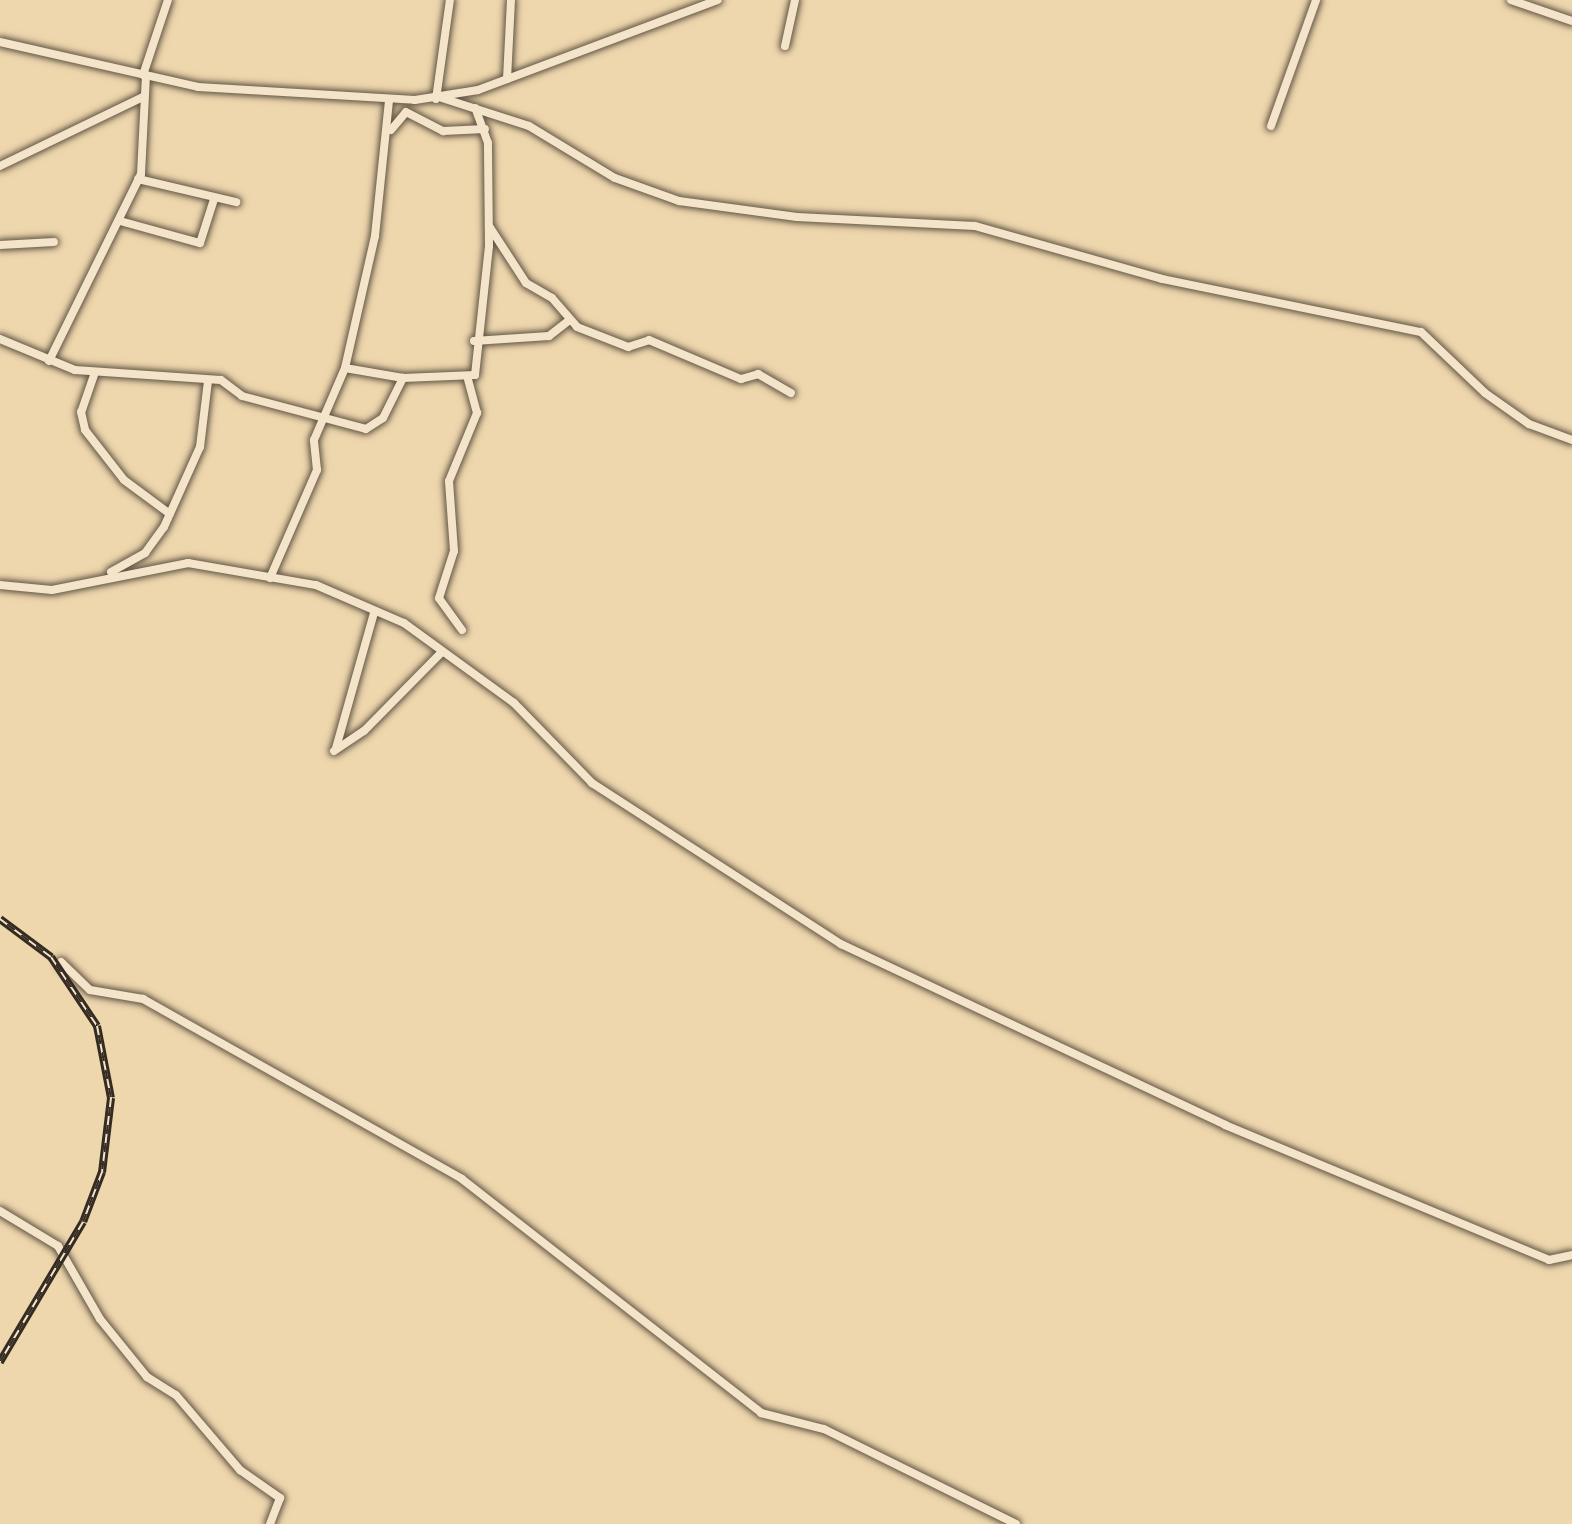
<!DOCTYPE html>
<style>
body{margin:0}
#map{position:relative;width:1572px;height:1524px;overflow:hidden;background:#eed6ad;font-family:"Gentium Book Plus",serif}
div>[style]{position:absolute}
.roads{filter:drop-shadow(0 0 3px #625645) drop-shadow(0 0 3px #625645)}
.minor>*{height:8px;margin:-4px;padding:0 4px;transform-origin:4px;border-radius:4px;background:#f4e4ca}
.rail>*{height:8px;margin-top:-4px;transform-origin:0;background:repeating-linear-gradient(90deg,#f4e4ca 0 9px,#342b22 0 18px);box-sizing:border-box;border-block:3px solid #342b22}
span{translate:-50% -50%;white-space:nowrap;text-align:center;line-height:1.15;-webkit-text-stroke:12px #f4e4ca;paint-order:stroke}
</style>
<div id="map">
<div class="roads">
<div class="minor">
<i style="left:1511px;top:0;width:65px;rotate:19deg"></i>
<i style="left:0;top:42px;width:203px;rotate:12.8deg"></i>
<i style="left:198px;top:87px;width:217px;rotate:3.4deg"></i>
<i style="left:415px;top:100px;width:64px;rotate:-9deg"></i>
<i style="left:478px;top:90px;width:256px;rotate:-20.6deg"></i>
<i style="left:785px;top:46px;width:47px;rotate:-77.7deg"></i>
<i style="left:143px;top:75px;width:79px;rotate:-71.6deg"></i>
<i style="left:507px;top:79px;width:79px;rotate:-87.1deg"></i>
<i style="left:442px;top:98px;width:91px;rotate:17.8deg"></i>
<i style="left:529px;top:126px;width:100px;rotate:31.2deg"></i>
<i style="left:615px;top:178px;width:68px;rotate:19.8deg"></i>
<i style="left:679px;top:201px;width:119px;rotate:7.7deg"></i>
<i style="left:797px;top:217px;width:178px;rotate:2.9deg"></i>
<i style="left:975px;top:226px;width:194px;rotate:15.8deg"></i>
<i style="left:1162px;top:279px;width:264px;rotate:11.6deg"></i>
<i style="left:1421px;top:332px;width:88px;rotate:43.6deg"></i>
<i style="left:1485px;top:393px;width:54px;rotate:35.2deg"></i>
<i style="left:1529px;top:424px;width:46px;rotate:20.4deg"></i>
<i style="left:436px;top:99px;width:100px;rotate:-82deg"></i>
<i style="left:1271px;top:126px;width:134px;rotate:-70.3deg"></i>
<i style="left:391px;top:130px;width:23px;rotate:-50deg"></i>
<i style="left:406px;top:112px;width:42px;rotate:27.2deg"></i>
<i style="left:443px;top:131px;width:42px;rotate:-2.7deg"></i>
<i style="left:0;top:166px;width:159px;rotate:-25.8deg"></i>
<i style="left:138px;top:179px;width:101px;rotate:13.2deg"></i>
<i style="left:120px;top:221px;width:83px;rotate:15.4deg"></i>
<i style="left:200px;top:243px;width:46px;rotate:-72.3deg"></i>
<i style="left:489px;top:226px;width:68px;rotate:57deg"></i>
<i style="left:526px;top:283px;width:30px;rotate:30deg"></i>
<i style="left:552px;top:298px;width:38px;rotate:49deg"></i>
<i style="left:577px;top:327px;width:55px;rotate:21.4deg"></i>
<i style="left:628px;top:347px;width:22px;rotate:-18deg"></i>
<i style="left:649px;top:340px;width:100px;rotate:23deg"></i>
<i style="left:741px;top:379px;width:18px;rotate:-16deg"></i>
<i style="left:758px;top:374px;width:38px;rotate:30deg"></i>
<i style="left:0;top:245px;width:54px;rotate:-3.2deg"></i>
<i style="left:0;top:339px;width:81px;rotate:22.5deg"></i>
<i style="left:75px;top:370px;width:146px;rotate:3.9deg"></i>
<i style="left:221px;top:380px;width:26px;rotate:37deg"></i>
<i style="left:242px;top:396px;width:128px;rotate:14.9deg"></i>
<i style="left:366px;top:429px;width:20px;rotate:-33deg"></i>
<i style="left:383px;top:418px;width:45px;rotate:-63.4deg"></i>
<i style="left:474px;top:341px;width:75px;rotate:-3.8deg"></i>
<i style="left:549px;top:336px;width:24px;rotate:-38deg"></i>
<i style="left:49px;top:361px;width:208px;rotate:-63.8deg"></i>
<i style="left:141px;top:174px;width:98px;rotate:-87.1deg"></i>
<i style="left:345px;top:368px;width:59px;rotate:9.8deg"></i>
<i style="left:403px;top:378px;width:72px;rotate:-2.4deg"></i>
<i style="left:475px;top:375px;width:130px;rotate:-83.8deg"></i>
<i style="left:489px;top:246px;width:103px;rotate:-90.6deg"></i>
<i style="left:488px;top:143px;width:37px;rotate:-110deg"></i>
<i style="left:94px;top:375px;width:39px;rotate:109deg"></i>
<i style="left:81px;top:412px;width:18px;rotate:77deg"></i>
<i style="left:85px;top:430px;width:63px;rotate:52deg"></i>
<i style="left:124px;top:480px;width:57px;rotate:36.5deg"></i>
<i style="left:111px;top:572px;width:39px;rotate:-29deg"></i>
<i style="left:145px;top:553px;width:32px;rotate:-54deg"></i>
<i style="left:164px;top:527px;width:88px;rotate:-65.8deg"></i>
<i style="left:200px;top:447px;width:66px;rotate:-83.1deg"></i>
<i style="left:270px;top:578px;width:118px;rotate:-66.5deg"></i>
<i style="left:317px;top:470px;width:30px;rotate:-96deg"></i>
<i style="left:314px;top:440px;width:78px;rotate:-66.7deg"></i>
<i style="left:345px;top:368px;width:135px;rotate:-77.2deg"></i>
<i style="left:375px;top:236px;width:137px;rotate:-84.1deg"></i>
<i style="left:0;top:585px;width:52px;rotate:5.5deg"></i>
<i style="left:52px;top:590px;width:139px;rotate:-11.2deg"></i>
<i style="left:188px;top:563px;width:130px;rotate:9.8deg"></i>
<i style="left:316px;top:585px;width:96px;rotate:23.4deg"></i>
<i style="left:404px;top:623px;width:136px;rotate:36deg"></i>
<i style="left:514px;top:703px;width:112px;rotate:45.7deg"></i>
<i style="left:592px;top:783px;width:297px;rotate:32.9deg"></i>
<i style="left:841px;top:944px;width:425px;rotate:25.2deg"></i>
<i style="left:1225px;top:1125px;width:351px;rotate:22.6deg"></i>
<i style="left:1549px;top:1260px;width:24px;rotate:-12deg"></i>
<i style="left:462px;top:630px;width:39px;rotate:-126deg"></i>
<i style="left:439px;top:598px;width:49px;rotate:-72.3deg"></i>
<i style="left:454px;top:551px;width:70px;rotate:-94.1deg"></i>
<i style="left:449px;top:481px;width:74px;rotate:-67.6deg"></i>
<i style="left:477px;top:413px;width:35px;rotate:-105deg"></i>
<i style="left:336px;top:748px;width:140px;rotate:-74.3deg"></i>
<i style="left:334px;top:751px;width:36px;rotate:-34deg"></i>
<i style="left:364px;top:731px;width:110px;rotate:-45.4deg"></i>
<i style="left:61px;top:962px;width:40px;rotate:44deg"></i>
<i style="left:90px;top:990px;width:54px;rotate:9.6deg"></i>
<i style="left:143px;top:999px;width:366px;rotate:29.4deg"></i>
<i style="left:462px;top:1179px;width:380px;rotate:38deg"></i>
<i style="left:761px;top:1413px;width:65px;rotate:14.3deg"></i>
<i style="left:824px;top:1429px;width:214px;rotate:26.3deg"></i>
<i style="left:0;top:1211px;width:68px;rotate:31.1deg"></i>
<i style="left:58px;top:1246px;width:84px;rotate:60.1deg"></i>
<i style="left:100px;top:1319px;width:75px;rotate:51deg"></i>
<i style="left:147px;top:1377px;width:34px;rotate:32deg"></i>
<i style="left:176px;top:1395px;width:99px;rotate:49.5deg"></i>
<i style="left:240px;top:1470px;width:49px;rotate:35deg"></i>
<i style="left:280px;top:1498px;width:28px;rotate:111deg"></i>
</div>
</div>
<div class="rail">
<i style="left:0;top:919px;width:64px;rotate:36.7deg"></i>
<i style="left:51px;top:957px;width:83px;rotate:56.3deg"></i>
<i style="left:97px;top:1026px;width:73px;rotate:79deg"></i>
<i style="left:111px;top:1098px;width:75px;rotate:96.9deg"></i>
<i style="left:102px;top:1172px;width:53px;rotate:110.8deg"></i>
<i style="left:83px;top:1222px;width:163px;rotate:120.7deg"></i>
</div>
</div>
